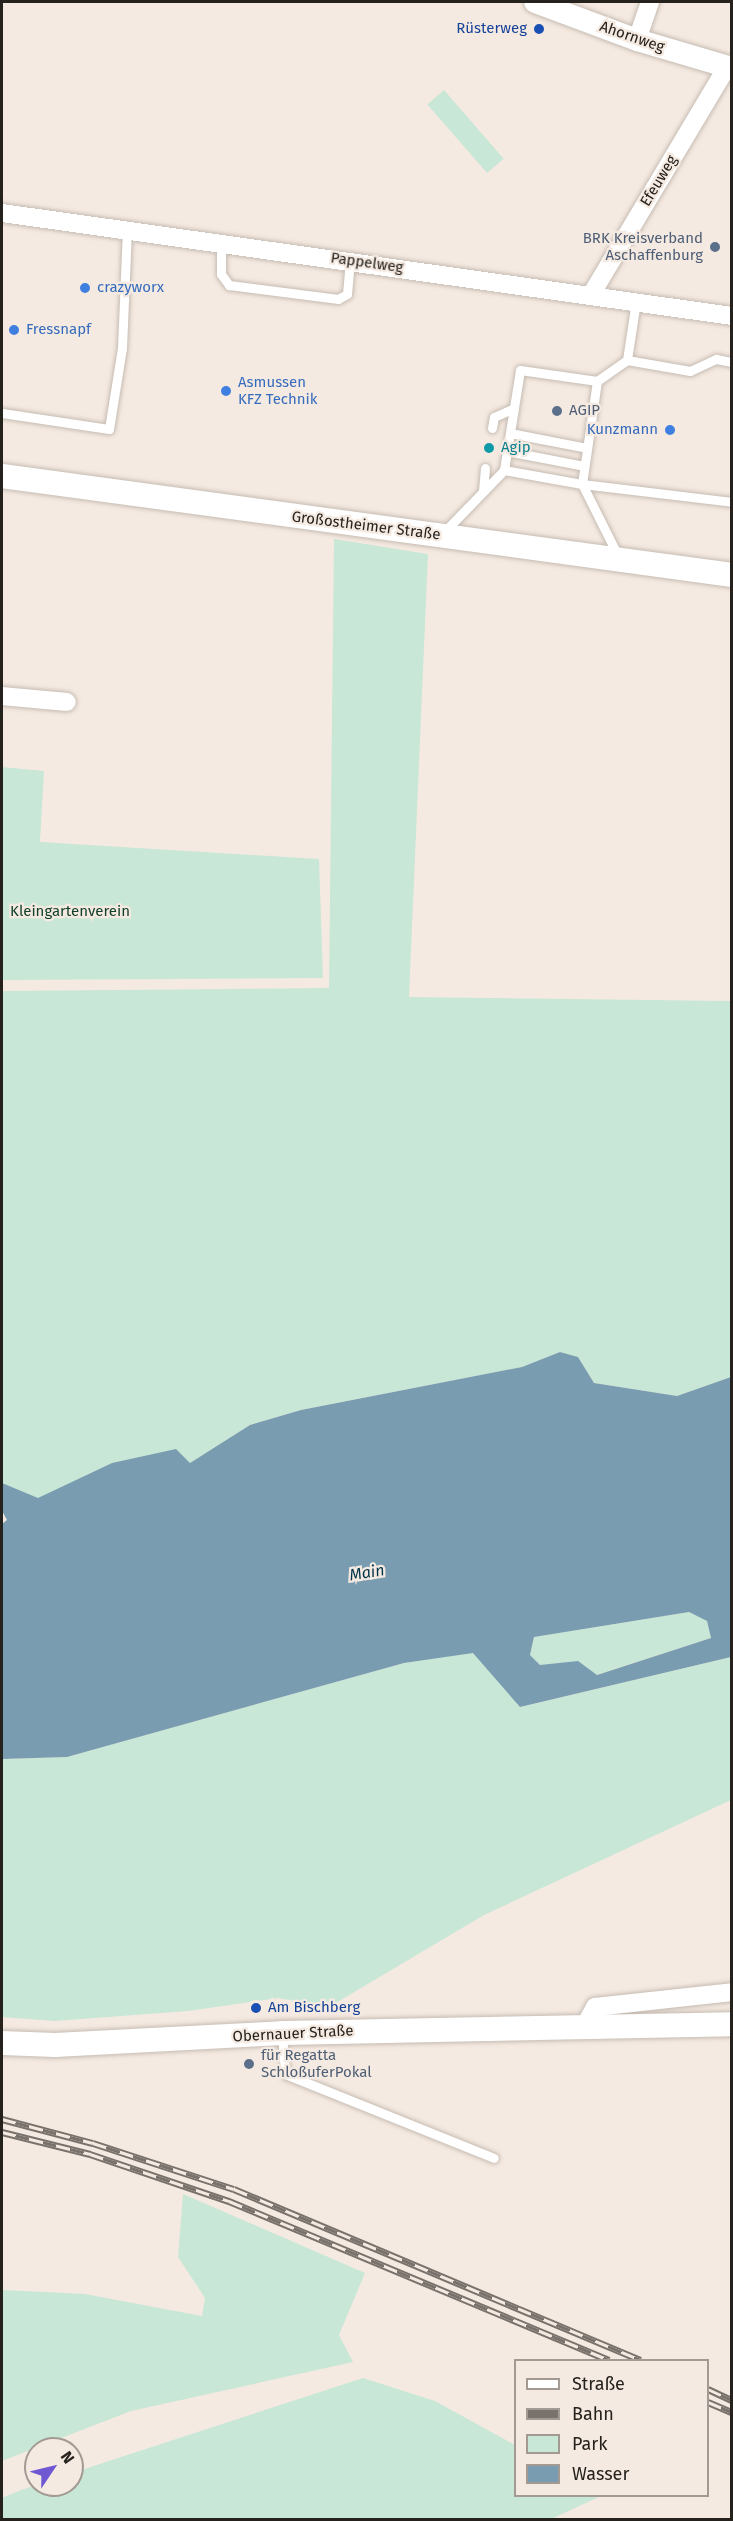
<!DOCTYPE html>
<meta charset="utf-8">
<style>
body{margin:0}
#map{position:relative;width:733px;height:2521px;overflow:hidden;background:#f5eae1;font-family:"Fira Sans",sans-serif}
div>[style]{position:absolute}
.green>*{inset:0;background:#c8e7d6;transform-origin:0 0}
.water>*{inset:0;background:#799cb0}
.roads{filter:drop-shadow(0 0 2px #c6bcb3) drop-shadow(0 0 2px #c6bcb3)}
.service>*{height:9px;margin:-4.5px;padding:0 4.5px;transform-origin:4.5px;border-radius:4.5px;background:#fff}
.minor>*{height:18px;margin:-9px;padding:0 9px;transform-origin:9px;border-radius:9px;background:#fff}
.tertiary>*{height:22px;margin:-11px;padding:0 11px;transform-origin:11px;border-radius:11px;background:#fff}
.secondary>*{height:24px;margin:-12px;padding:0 12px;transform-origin:12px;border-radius:12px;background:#fff}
.rail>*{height:7px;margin-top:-3.5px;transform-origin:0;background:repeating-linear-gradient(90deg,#f5eae1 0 14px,#79726c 0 28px);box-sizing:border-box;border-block:2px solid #79726c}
.dots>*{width:16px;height:16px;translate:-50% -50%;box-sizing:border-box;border:3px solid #f5eae1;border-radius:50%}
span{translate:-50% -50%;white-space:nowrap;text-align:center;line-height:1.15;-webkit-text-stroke:4.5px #f5eae1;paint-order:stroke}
.transit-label{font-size:15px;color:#164399}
.right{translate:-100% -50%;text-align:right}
.left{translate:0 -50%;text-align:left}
.street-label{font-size:15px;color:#25211d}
.service-label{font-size:15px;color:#4e5e75}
.shop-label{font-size:15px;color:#366cbe}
.culture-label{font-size:15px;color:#0d838f}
.park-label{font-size:15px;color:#11412c}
.water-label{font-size:16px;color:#01344a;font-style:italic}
.frame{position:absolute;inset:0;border:3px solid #25211d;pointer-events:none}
.legend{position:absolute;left:514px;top:2359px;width:195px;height:138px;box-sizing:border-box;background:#f5eae1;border:2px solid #a29a93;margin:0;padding:8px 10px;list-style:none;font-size:18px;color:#25211d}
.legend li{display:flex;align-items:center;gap:12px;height:30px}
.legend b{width:30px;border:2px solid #a29a93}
.north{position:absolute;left:24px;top:2437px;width:60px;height:60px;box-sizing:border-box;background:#f5eae1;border:2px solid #a29a93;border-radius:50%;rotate:55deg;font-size:16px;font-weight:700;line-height:24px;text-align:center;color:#25211d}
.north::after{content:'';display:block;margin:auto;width:21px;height:27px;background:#7058d2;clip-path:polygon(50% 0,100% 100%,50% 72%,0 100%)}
</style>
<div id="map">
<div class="green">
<i style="left:444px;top:90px;width:91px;height:22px;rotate:49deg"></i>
<i style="clip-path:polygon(334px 539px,428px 554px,409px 997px,731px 1001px,731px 1377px,677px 1396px,594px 1383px,578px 1357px,560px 1352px,522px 1367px,301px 1410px,250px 1425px,190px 1463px,112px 1463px,38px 1499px,2px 1483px,2px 991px,329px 988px)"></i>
<i style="clip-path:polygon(2px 767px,44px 771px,40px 842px,319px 859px,323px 978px,2px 980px)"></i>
<i style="clip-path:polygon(689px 1612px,707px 1621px,711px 1638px,596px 1675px,578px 1662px,540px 1665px,530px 1655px,534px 1637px)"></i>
<i style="clip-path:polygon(473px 1652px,521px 1707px,731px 1657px,731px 1800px,484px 1915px,329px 2007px,278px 1998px,188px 2011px,55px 2021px,2px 2017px,2px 1759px,67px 1757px,404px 1663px)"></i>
<i style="clip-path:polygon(183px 2194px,365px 2273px,339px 2335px,353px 2362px,131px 2411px,2px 2461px,2px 2290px,85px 2294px,202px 2316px,205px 2298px,178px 2257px)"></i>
<i style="clip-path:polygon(363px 2378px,435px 2401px,515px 2445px,516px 2496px,601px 2496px,549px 2520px,2px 2519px,2px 2498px,21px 2490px,37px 2485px,72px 2485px,72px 2473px)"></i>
</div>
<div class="water">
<i style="clip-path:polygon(evenodd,560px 1352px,578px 1357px,594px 1383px,677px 1396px,731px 1377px,731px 1657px,520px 1707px,473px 1653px,404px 1663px,67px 1757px,2px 1759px,2px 1524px,7px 1520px,2px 1511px,2px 1483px,38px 1498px,112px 1463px,176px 1449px,190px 1463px,250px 1425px,301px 1410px,522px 1367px,560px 1352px,689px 1612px,707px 1621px,711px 1638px,597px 1675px,578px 1661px,540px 1665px,530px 1655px,534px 1637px,689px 1612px)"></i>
</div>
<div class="roads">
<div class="service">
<i style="left:221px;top:243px;width:31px;rotate:90deg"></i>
<i style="left:221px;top:274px;width:14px;rotate:54deg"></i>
<i style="left:229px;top:285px;width:110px;rotate:7.3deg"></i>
<i style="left:338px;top:299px;width:10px;rotate:-29deg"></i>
<i style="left:347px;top:294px;width:33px;rotate:-85deg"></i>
<i style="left:636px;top:301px;width:60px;rotate:98.7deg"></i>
<i style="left:627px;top:360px;width:64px;rotate:9.9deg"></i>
<i style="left:690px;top:371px;width:29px;rotate:-25deg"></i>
<i style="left:716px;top:359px;width:16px;rotate:11deg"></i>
<i style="left:597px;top:381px;width:37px;rotate:-35deg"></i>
<i style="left:2px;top:413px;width:108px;rotate:8.5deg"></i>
<i style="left:109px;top:429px;width:82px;rotate:-80.9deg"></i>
<i style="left:122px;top:348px;width:118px;rotate:-87.6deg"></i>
<i style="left:492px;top:428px;width:11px;rotate:-80deg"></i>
<i style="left:494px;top:417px;width:22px;rotate:-24deg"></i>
<i style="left:510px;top:433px;width:78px;rotate:11deg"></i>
<i style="left:507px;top:451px;width:78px;rotate:11deg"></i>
<i style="left:504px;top:470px;width:79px;rotate:10.2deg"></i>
<i style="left:582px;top:484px;width:80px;rotate:63.4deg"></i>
<i style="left:483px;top:491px;width:23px;rotate:-85deg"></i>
<i style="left:443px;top:533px;width:88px;rotate:-45.9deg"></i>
<i style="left:504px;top:470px;width:101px;rotate:-80.9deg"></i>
<i style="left:520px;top:370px;width:78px;rotate:8.1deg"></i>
<i style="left:597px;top:381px;width:104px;rotate:98.3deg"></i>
<i style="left:582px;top:484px;width:151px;rotate:6.8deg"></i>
<i style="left:282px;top:2033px;width:41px;rotate:85.8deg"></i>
<i style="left:285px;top:2074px;width:225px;rotate:21.9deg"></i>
</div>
<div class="minor">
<i style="left:637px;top:40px;width:40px;rotate:-71.1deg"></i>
<i style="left:2px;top:213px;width:737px;rotate:8.03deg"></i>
<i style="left:591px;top:295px;width:265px;rotate:-59.2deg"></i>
<i style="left:2px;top:696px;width:65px;rotate:5.3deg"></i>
<i style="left:584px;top:2027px;width:23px;rotate:-61deg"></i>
<i style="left:595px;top:2007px;width:138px;rotate:-6.2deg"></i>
</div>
<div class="tertiary">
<i style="left:535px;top:2px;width:109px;rotate:20.4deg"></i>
<i style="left:637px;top:40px;width:99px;rotate:16.4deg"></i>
</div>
<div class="secondary">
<i style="left:2px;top:476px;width:737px;rotate:7.72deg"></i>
<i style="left:2px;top:2043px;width:53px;rotate:2.2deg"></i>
<i style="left:55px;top:2045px;width:227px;rotate:-3deg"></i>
<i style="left:282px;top:2033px;width:450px;rotate:-1.1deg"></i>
</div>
</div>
<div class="rail">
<i style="left:2px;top:2119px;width:94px;rotate:14.8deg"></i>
<i style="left:93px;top:2143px;width:148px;rotate:18.1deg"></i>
<i style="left:234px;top:2189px;width:441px;rotate:22.8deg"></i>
<i style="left:2px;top:2132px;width:91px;rotate:14deg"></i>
<i style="left:90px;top:2154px;width:147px;rotate:18.7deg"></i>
<i style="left:229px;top:2201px;width:412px;rotate:22.7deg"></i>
<i style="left:708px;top:2389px;width:26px;rotate:25deg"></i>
<i style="left:708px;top:2402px;width:26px;rotate:23deg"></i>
</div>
<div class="dots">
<i style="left:539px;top:29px;background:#1a4fb4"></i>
<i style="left:715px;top:247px;background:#5c6f8a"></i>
<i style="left:85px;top:288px;background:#3f7fe0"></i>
<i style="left:14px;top:330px;background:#3f7fe0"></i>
<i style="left:226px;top:391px;background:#3f7fe0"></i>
<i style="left:557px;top:411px;background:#5c6f8a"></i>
<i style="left:670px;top:430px;background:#3f7fe0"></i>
<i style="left:489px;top:448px;background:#0f9aa8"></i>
<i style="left:256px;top:2008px;background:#1a4fb4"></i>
<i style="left:249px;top:2064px;background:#5c6f8a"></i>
</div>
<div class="transit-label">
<span class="right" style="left:527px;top:29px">Rüsterweg</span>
<span class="left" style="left:268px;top:2008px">Am Bischberg</span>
</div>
<div class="street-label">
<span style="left:632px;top:37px;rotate:19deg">Ahornweg</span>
<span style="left:659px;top:181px;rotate:-59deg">Efeuweg</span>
<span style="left:367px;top:263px;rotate:8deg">Pappelweg</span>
<span style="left:366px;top:526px;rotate:7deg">Großostheimer Straße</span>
<span style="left:293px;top:2034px;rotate:-3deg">Obernauer Straße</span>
</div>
<div class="service-label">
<span class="right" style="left:703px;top:247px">BRK Kreisverband<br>Aschaffenburg</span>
<span class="left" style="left:569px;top:411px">AGIP</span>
<span class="left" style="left:261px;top:2064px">für Regatta<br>SchloßuferPokal</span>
</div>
<div class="shop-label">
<span class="left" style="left:97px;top:288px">crazyworx</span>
<span class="left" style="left:26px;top:330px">Fressnapf</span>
<span class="left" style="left:238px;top:391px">Asmussen<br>KFZ Technik</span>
<span class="right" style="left:658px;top:430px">Kunzmann</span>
</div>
<div class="culture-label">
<span class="left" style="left:501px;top:448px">Agip</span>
</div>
<div class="park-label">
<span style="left:70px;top:912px">Kleingartenverein</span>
</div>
<div class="water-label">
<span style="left:367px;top:1573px;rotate:-9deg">Main</span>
</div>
<div class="frame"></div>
<ul class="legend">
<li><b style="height:8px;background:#fff"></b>Straße</li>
<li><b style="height:8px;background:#79726c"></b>Bahn</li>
<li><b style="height:16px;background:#c8e7d6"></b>Park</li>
<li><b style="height:16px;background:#799cb0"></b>Wasser</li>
</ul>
<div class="north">N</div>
</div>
